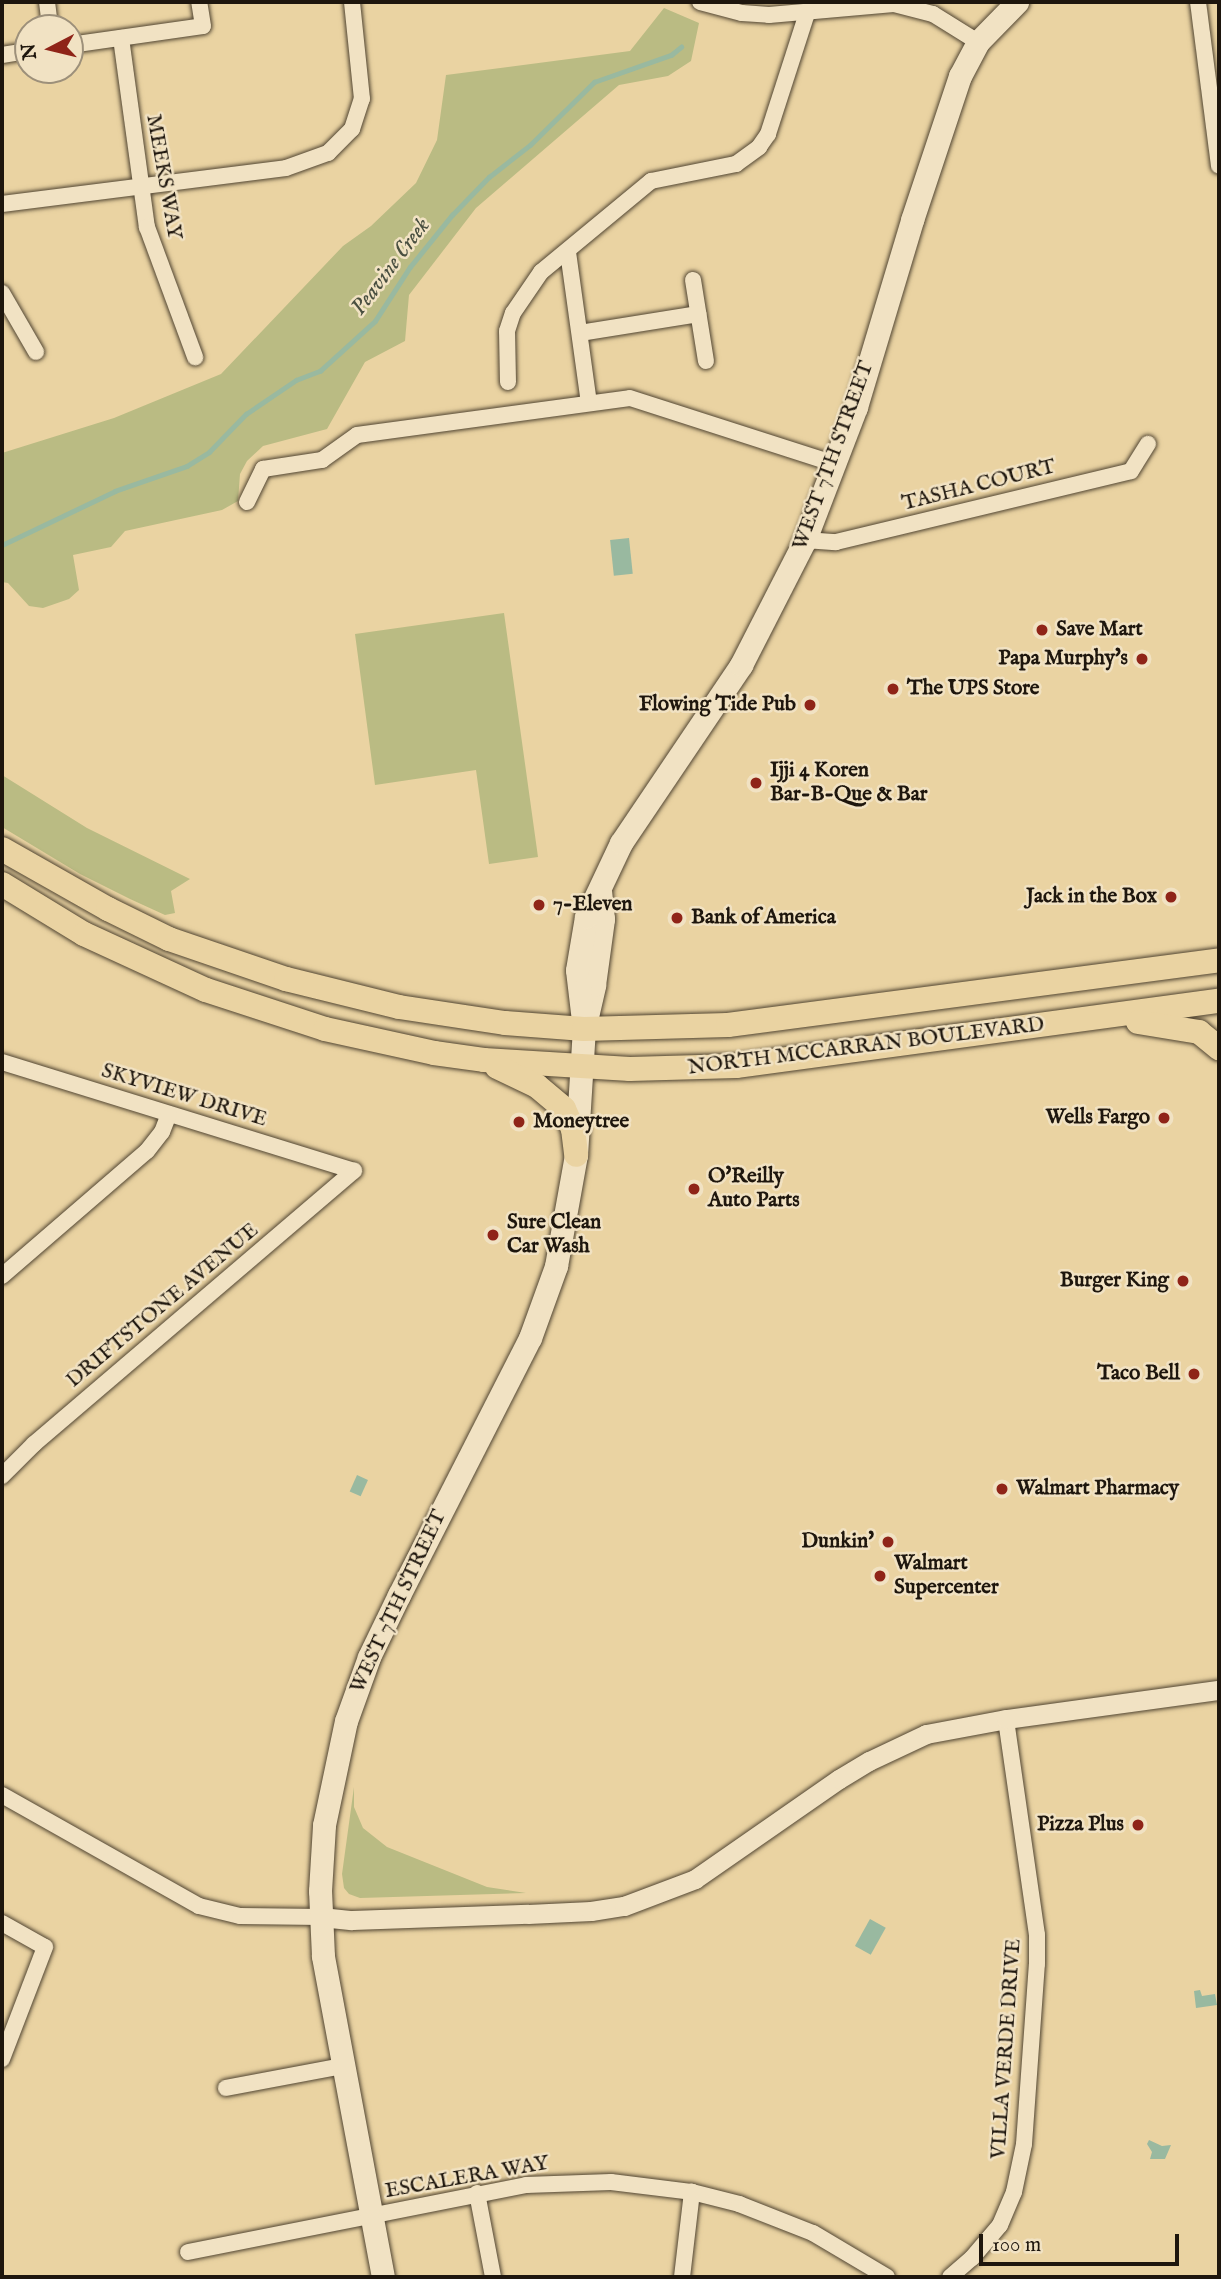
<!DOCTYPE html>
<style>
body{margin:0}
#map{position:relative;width:1221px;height:2279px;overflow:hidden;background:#ead3a2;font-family:"IM FELL English",serif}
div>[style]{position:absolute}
.green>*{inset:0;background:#babb83}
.water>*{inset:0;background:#99b9a0;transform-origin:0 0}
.stream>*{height:4.5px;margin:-2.25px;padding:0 2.25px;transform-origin:2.25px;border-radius:2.25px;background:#99b9a0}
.roads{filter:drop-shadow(0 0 2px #514532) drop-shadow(0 0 2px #514532)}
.minor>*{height:16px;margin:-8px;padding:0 8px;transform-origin:8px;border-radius:8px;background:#f1e2c3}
.tertiary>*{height:19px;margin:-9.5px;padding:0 9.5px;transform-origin:9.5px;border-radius:9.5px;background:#f1e2c3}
.secondary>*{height:23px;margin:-11.5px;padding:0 11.5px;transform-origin:11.5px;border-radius:11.5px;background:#f1e2c3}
.primary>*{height:24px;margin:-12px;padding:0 12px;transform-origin:12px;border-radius:12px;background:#ead3a2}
.dots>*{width:19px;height:19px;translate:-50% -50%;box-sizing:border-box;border:4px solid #f1e2c3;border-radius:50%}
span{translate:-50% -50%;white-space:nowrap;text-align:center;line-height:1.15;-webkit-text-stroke:5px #f1e2c3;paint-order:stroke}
.street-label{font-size:21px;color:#1e160d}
.poi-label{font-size:21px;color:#1e160d;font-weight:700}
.left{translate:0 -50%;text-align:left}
.right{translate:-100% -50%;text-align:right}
.water-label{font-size:23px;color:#494f40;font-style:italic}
.frame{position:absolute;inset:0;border:4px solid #1e160d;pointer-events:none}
.north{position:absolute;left:14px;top:14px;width:70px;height:70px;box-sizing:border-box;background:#f1e2c3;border:2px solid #9d907a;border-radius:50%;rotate:263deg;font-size:19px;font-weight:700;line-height:28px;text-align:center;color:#1e160d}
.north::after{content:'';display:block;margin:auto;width:24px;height:32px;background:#8f2418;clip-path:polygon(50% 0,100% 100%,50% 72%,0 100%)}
.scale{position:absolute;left:979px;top:2234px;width:200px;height:32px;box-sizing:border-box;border:4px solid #1e160d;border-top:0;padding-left:9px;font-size:21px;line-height:24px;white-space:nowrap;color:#1e160d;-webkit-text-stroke:5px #f1e2c3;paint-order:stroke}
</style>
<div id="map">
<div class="green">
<i style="clip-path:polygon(664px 8px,699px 23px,691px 61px,668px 76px,619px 85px,476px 208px,409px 295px,405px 341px,365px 362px,327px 429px,263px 446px,247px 461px,240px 474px,238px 501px,222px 510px,125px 531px,111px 547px,73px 555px,79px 590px,69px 599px,43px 608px,29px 606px,8px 583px,2px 582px,2px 453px,114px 418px,221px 374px,343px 246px,371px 226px,416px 183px,437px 140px,446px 75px,630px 51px)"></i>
<i style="clip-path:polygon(504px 613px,538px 857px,489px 864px,476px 770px,375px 785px,355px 634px)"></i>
<i style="clip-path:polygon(2px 775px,87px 828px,190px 879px,171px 891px,175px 913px,165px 915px,130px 899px,80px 874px,2px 827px)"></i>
<i style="clip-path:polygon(354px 1787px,354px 1807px,363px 1828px,387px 1847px,487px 1887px,526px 1893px,360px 1898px,349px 1894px,344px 1888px,342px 1874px)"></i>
</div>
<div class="water">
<i style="left:629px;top:538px;width:36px;height:19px;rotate:84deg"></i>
<i style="left:357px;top:1475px;width:12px;height:18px;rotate:24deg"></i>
<i style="left:870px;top:1919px;width:18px;height:31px;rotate:29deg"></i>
<i style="clip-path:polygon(1200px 1990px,1202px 1996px,1215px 1994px,1217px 2005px,1196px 2008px,1194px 1991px)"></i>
<i style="clip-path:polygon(1149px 2140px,1162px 2146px,1171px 2145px,1165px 2159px,1150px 2159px,1152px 2152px,1147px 2144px)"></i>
</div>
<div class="stream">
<i style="left:2px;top:545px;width:125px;rotate:-25.5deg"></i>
<i style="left:115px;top:491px;width:76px;rotate:-19.1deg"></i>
<i style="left:187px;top:466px;width:26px;rotate:-32deg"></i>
<i style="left:209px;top:452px;width:53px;rotate:-45.8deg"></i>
<i style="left:246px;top:414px;width:60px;rotate:-34.2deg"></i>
<i style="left:296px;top:380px;width:26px;rotate:-21deg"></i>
<i style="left:320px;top:371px;width:74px;rotate:-42.3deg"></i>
<i style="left:375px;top:321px;width:64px;rotate:-57.1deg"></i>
<i style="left:410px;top:267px;width:67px;rotate:-51.1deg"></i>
<i style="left:452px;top:215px;width:53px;rotate:-45.8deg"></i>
<i style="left:489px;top:177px;width:52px;rotate:-38deg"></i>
<i style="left:530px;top:145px;width:90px;rotate:-44.5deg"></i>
<i style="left:594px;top:82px;width:82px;rotate:-19.3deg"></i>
<i style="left:671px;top:55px;width:13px;rotate:-39deg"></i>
</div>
<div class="roads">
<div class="minor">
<i style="left:47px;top:2px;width:26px;rotate:83deg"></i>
<i style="left:700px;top:2px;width:43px;rotate:14.7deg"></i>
<i style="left:742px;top:13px;width:27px;rotate:4deg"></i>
<i style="left:769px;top:15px;width:125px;rotate:-5deg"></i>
<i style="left:894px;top:4px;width:40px;rotate:14.4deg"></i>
<i style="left:933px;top:14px;width:53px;rotate:31.9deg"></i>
<i style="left:1198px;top:2px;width:165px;rotate:82.7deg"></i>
<i style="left:121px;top:38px;width:191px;rotate:82.2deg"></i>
<i style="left:147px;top:227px;width:139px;rotate:69.7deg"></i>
<i style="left:70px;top:45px;width:134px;rotate:-8.1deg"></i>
<i style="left:203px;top:26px;width:24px;rotate:-99deg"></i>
<i style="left:2px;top:55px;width:26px;rotate:-9deg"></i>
<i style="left:2px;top:204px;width:286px;rotate:-7.2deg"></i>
<i style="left:286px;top:168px;width:45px;rotate:-19.7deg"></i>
<i style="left:328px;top:153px;width:34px;rotate:-45deg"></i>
<i style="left:352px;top:129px;width:32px;rotate:-72deg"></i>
<i style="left:362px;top:99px;width:98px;rotate:-95.9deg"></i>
<i style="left:568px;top:252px;width:152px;rotate:82.1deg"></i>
<i style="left:693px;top:280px;width:82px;rotate:80.9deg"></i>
<i style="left:2px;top:293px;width:68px;rotate:60deg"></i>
<i style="left:580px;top:333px;width:120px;rotate:-9.1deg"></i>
<i style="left:508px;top:382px;width:51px;rotate:-91.1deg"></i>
<i style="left:507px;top:331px;width:19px;rotate:-72deg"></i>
<i style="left:513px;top:313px;width:50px;rotate:-55.7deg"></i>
<i style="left:541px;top:272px;width:143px;rotate:-39.6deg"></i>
<i style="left:651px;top:181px;width:87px;rotate:-11.3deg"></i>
<i style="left:736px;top:164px;width:29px;rotate:-36deg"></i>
<i style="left:759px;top:147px;width:16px;rotate:-55deg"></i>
<i style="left:768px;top:134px;width:127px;rotate:-72.1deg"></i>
<i style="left:247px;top:502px;width:37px;rotate:-64deg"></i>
<i style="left:263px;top:469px;width:60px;rotate:-8.7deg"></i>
<i style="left:322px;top:460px;width:43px;rotate:-35.5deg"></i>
<i style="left:357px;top:435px;width:275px;rotate:-7.7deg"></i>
<i style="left:630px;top:398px;width:216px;rotate:17.8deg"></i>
<i style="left:805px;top:540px;width:31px;rotate:4deg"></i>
<i style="left:836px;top:542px;width:303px;rotate:-13.5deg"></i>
<i style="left:1131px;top:471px;width:32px;rotate:-58deg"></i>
<i style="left:2px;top:1062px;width:368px;rotate:17.2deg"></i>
<i style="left:2px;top:1276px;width:191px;rotate:-40.8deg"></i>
<i style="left:147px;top:1151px;width:24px;rotate:-52deg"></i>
<i style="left:162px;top:1132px;width:19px;rotate:-69deg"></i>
<i style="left:2px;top:1476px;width:45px;rotate:-45deg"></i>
<i style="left:34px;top:1444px;width:421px;rotate:-40.5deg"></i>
<i style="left:2px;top:1795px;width:226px;rotate:29.4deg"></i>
<i style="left:199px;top:1906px;width:42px;rotate:13.7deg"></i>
<i style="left:240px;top:1916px;width:81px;rotate:0.7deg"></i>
<i style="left:2px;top:1923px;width:49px;rotate:29.2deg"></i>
<i style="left:45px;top:1947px;width:120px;rotate:111deg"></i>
<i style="left:226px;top:2088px;width:118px;rotate:-10.7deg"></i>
<i style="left:477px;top:2193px;width:86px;rotate:79.2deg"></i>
<i style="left:188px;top:2252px;width:345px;rotate:-11.2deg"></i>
<i style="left:526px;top:2185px;width:85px;rotate:-2deg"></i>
<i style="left:611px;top:2182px;width:82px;rotate:7deg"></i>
<i style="left:692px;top:2192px;width:49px;rotate:14.3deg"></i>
<i style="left:739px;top:2204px;width:79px;rotate:21.4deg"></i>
<i style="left:813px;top:2233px;width:86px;rotate:30.7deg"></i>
<i style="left:682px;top:2277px;width:86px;rotate:-83.3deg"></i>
<i style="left:950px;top:2277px;width:29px;rotate:-41deg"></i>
<i style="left:972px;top:2258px;width:43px;rotate:-49.7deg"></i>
<i style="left:1000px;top:2225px;width:36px;rotate:-67deg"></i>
<i style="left:1014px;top:2192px;width:49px;rotate:-78.2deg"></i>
<i style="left:1024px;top:2144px;width:180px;rotate:-85.9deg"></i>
<i style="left:1037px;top:1964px;width:29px;rotate:-90deg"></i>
<i style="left:1037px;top:1935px;width:218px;rotate:-98.2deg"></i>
</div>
<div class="tertiary">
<i style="left:321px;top:1917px;width:31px;rotate:6deg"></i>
<i style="left:352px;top:1920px;width:176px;rotate:-2deg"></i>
<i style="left:528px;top:1914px;width:63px;rotate:-2.7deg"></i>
<i style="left:591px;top:1911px;width:33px;rotate:-9deg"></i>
<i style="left:624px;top:1906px;width:76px;rotate:-20.8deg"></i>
<i style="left:695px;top:1879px;width:175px;rotate:-34.8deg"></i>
<i style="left:839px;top:1779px;width:35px;rotate:-31deg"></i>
<i style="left:869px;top:1761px;width:63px;rotate:-25.3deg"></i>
<i style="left:926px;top:1734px;width:81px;rotate:-10.6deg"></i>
<i style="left:1006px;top:1719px;width:215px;rotate:-7.8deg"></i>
</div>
<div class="secondary">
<i style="left:586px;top:1021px;width:37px;rotate:-77deg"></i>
<i style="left:594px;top:985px;width:67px;rotate:-82.2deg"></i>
<i style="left:603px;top:919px;width:30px;rotate:-96deg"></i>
<i style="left:383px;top:2277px;width:327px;rotate:-100.6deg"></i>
<i style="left:323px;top:1956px;width:65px;rotate:-92.6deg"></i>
<i style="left:320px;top:1891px;width:66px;rotate:-86.5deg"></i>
<i style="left:324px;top:1825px;width:106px;rotate:-78.1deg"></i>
<i style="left:346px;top:1721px;width:68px;rotate:-70.2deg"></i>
<i style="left:369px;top:1657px;width:69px;rotate:-64.2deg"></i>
<i style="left:399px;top:1595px;width:288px;rotate:-63deg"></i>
<i style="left:530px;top:1338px;width:77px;rotate:-70.1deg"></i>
<i style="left:556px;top:1266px;width:113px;rotate:-79.8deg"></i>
<i style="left:576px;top:1155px;width:126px;rotate:-86.4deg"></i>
<i style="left:584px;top:1029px;width:59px;rotate:-96.8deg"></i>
<i style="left:577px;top:970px;width:54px;rotate:-80.4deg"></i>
<i style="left:586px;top:917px;width:82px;rotate:-64.7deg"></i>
<i style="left:621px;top:843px;width:215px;rotate:-56deg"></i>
<i style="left:741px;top:665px;width:140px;rotate:-62.9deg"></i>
<i style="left:805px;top:540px;width:142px;rotate:-69deg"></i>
<i style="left:856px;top:407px;width:195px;rotate:-73.3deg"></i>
<i style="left:912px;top:220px;width:152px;rotate:-71.6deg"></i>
<i style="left:960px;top:76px;width:38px;rotate:-62deg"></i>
<i style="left:978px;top:42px;width:56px;rotate:-45.7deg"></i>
</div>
<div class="primary">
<i style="left:2px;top:849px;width:122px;rotate:29.5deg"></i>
<i style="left:108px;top:909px;width:68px;rotate:26.2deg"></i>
<i style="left:169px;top:939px;width:124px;rotate:18.9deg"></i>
<i style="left:286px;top:979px;width:116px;rotate:13.9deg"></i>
<i style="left:399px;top:1007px;width:107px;rotate:8.6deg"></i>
<i style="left:505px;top:1023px;width:79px;rotate:4.3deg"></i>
<i style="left:584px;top:1029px;width:144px;rotate:-1.6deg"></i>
<i style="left:728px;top:1025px;width:495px;rotate:-7.5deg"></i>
<i style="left:2px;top:884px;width:96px;rotate:31.4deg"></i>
<i style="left:84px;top:934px;width:134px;rotate:24.7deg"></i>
<i style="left:206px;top:990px;width:125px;rotate:18.1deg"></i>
<i style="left:325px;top:1029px;width:112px;rotate:12.4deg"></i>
<i style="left:434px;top:1053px;width:50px;rotate:8deg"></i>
<i style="left:484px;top:1060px;width:146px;rotate:3.5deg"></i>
<i style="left:630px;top:1069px;width:106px;rotate:-1.6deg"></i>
<i style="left:736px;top:1066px;width:487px;rotate:-7.7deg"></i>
<i style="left:1138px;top:1022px;width:62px;rotate:9.3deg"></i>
<i style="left:1199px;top:1032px;width:26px;rotate:39deg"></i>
<i style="left:497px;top:1067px;width:44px;rotate:25.4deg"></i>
<i style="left:537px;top:1086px;width:35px;rotate:40deg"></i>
<i style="left:564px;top:1109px;width:22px;rotate:66deg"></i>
<i style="left:573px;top:1129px;width:26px;rotate:83deg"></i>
</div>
</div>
<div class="dots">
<i style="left:1042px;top:630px;background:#8f2418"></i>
<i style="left:1142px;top:659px;background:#8f2418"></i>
<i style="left:893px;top:689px;background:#8f2418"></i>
<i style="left:810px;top:705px;background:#8f2418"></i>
<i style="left:756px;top:783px;background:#8f2418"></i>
<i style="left:1171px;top:897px;background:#8f2418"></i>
<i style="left:539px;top:905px;background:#8f2418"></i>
<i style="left:677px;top:918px;background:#8f2418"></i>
<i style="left:1164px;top:1118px;background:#8f2418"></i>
<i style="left:519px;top:1122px;background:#8f2418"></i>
<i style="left:694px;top:1189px;background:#8f2418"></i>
<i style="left:493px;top:1235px;background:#8f2418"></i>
<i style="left:1183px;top:1281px;background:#8f2418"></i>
<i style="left:1194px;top:1374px;background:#8f2418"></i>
<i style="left:1002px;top:1489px;background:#8f2418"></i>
<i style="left:888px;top:1542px;background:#8f2418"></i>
<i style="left:880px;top:1576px;background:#8f2418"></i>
<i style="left:1138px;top:1825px;background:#8f2418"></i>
</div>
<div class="street-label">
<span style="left:163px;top:177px;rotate:80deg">MEEKS WAY</span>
<span style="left:834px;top:456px;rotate:-70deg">WEST 7TH STREET</span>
<span style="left:979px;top:486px;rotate:-14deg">TASHA COURT</span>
<span style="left:866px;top:1047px;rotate:-7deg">NORTH MCCARRAN BOULEVARD</span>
<span style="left:184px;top:1096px;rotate:17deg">SKYVIEW DRIVE</span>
<span style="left:163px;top:1306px;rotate:-40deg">DRIFTSTONE AVENUE</span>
<span style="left:399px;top:1602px;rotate:-65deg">WEST 7TH STREET</span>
<span style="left:1007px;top:2049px;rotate:-86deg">VILLA VERDE DRIVE</span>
<span style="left:467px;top:2178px;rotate:-10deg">ESCALERA WAY</span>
</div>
<div class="poi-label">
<span class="left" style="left:1056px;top:630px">Save Mart</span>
<span class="right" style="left:1128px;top:659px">Papa Murphy's</span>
<span class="left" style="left:907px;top:689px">The UPS Store</span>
<span class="right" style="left:796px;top:705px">Flowing Tide Pub</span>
<span class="left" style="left:770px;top:783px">Ijji 4 Koren<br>Bar-B-Que &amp; Bar</span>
<span class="right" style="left:1157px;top:897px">Jack in the Box</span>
<span class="left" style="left:553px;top:905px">7-Eleven</span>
<span class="left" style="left:691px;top:918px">Bank of America</span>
<span class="right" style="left:1150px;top:1118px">Wells Fargo</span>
<span class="left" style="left:533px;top:1122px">Moneytree</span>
<span class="left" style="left:708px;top:1189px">O'Reilly<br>Auto Parts</span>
<span class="left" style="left:507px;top:1235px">Sure Clean<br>Car Wash</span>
<span class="right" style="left:1169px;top:1281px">Burger King</span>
<span class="right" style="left:1180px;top:1374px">Taco Bell</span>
<span class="left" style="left:1016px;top:1489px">Walmart Pharmacy</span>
<span class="right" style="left:874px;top:1542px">Dunkin'</span>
<span class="left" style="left:894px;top:1576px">Walmart<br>Supercenter</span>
<span class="right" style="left:1124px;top:1825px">Pizza Plus</span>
</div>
<div class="water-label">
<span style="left:391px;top:267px;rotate:-53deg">Peavine Creek</span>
</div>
<div class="frame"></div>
<div class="north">N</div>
<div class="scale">100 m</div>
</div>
